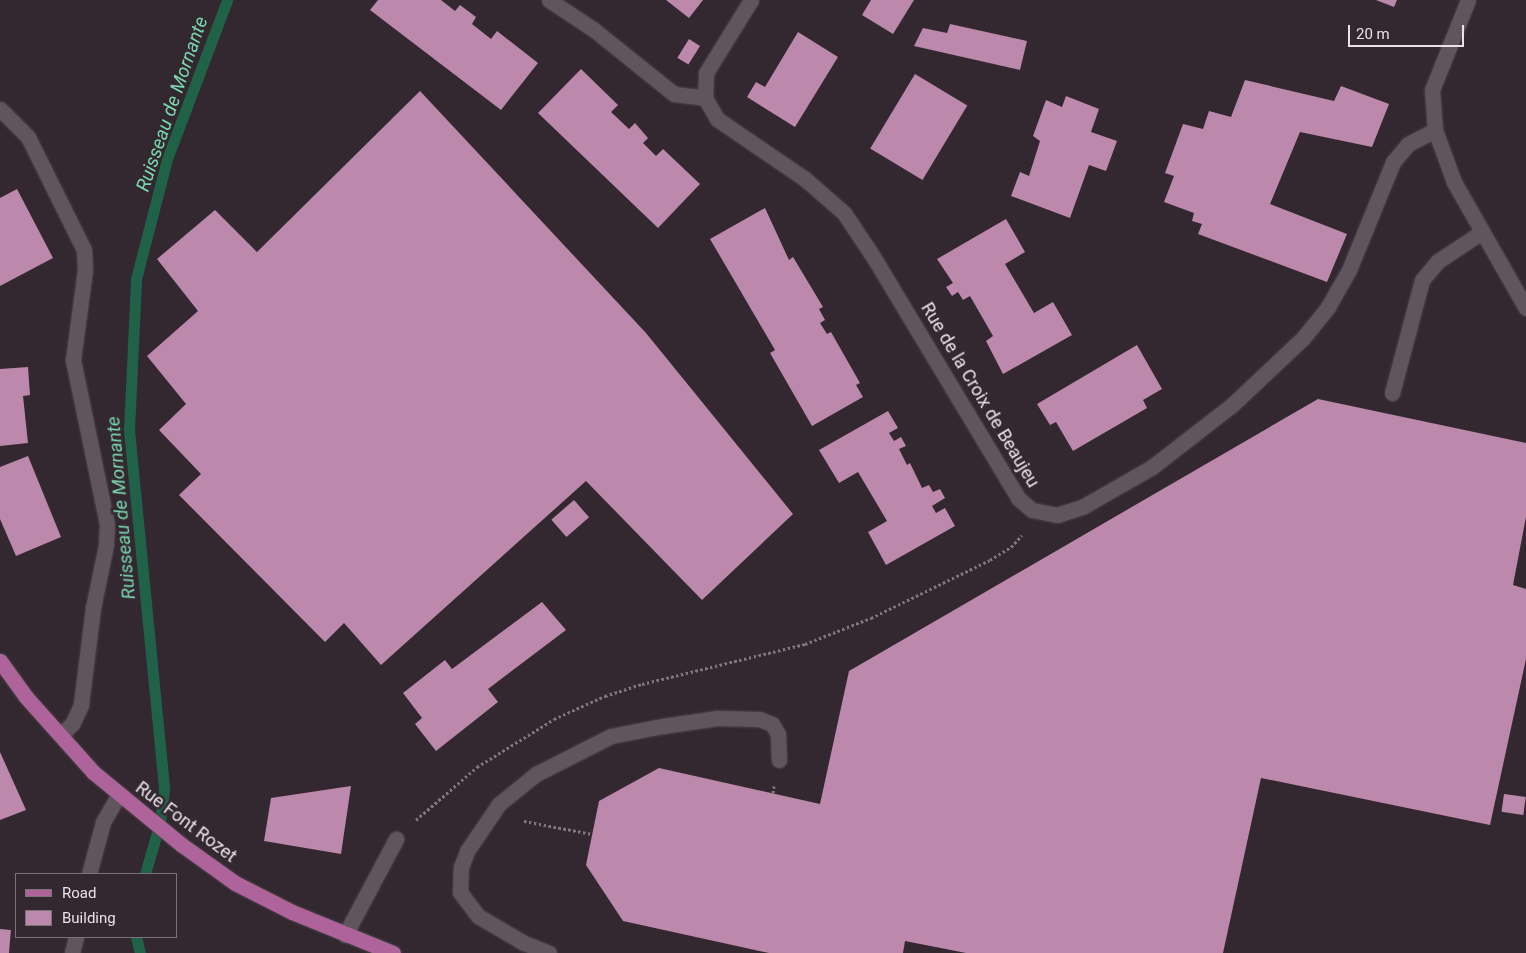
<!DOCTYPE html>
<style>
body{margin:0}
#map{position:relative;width:1526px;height:953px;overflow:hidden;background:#332830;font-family:Roboto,sans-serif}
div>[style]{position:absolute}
.stream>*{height:11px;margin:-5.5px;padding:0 5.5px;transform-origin:5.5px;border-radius:5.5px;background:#206248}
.building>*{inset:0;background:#bc88ab;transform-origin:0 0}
.path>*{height:3px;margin-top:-1.5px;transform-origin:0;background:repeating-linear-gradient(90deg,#80767d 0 2.5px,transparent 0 5px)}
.roads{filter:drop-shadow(0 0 1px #4d434a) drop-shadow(0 0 1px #4d434a)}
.minor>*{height:15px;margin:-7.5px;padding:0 7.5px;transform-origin:7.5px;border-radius:7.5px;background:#61555d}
.major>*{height:15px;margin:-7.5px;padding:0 7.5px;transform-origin:7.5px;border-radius:7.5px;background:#ae649a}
span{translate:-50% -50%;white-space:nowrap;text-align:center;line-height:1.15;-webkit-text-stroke:5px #332830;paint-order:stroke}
.street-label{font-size:18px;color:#eae2e7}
.water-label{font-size:19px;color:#78d6ad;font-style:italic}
.legend{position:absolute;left:15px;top:873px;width:162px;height:65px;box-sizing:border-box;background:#332830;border:1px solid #7c7279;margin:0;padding:6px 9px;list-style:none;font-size:15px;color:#eae2e7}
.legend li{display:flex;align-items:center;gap:10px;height:25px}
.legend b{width:25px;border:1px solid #7c7279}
.scale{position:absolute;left:1348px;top:25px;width:116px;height:22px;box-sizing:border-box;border:2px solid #eae2e7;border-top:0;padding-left:6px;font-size:15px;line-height:18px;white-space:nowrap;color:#eae2e7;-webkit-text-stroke:4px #332830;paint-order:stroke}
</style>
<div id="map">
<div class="stream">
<i style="left:145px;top:874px;width:54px;rotate:-73.9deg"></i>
<i style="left:160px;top:822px;width:35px;rotate:-83deg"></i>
<i style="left:164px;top:787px;width:359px;rotate:-95.6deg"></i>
<i style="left:129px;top:430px;width:151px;rotate:-87.3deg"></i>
<i style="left:136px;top:279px;width:124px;rotate:-75.5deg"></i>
<i style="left:167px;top:159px;width:170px;rotate:-69.3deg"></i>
<i style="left:136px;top:937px;width:16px;rotate:76deg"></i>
</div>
<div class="building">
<i style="clip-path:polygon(378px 0,441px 0,455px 11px,460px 5px,476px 17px,472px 24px,491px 39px,497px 31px,538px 63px,501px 110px,370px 10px)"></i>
<i style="clip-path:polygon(666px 0,703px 0,689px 18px)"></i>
<i style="clip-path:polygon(871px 0,914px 0,893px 34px,862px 15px)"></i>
<i style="clip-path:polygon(1376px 0,1397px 0,1394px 7px)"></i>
<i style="clip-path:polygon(950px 24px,1027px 41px,1020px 70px,914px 46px,923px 28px,947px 33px)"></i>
<i style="clip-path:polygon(798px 32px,838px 57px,795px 127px,747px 97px,756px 82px,765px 87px)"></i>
<i style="left:689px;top:39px;width:13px;height:22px;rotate:32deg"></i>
<i style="clip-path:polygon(581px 69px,618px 105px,611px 112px,629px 129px,635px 123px,648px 138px,643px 143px,656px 156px,663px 149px,700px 184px,658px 228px,538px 113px)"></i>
<i style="left:915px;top:74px;width:61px;height:87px;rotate:31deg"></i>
<i style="clip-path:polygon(1245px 80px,1334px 101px,1341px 86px,1389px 104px,1372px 147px,1300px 132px,1270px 204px,1347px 234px,1327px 282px,1198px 234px,1202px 224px,1192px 221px,1194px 213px,1164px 202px,1174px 176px,1165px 173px,1183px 124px,1203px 129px,1209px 111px,1231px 117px)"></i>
<i style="clip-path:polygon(420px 91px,646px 333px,793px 514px,702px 600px,586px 481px,381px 665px,344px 623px,325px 642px,179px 495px,201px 474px,159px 430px,186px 404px,147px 356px,198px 311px,157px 259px,215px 210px,257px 252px)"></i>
<i style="clip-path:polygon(1066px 96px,1099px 109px,1091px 132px,1117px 141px,1106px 171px,1089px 165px,1070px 218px,1011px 196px,1020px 172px,1029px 176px,1040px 141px,1033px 136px,1046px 100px,1062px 107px)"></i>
<i style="clip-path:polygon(17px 189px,53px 258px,0 286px,0 198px)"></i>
<i style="clip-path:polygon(765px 208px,789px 260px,793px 257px,823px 307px,819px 309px,825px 320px,820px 323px,827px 334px,831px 332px,860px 383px,856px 385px,863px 397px,812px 426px,770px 353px,775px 350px,710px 239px)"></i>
<i style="clip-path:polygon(1006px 219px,1025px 252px,1005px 264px,1034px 313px,1053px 302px,1072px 335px,1003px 374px,986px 341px,993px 336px,970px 296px,963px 300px,958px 292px,952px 296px,946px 287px,953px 283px,937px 259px)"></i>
<i style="clip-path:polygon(1137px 345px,1162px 389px,1143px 400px,1147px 408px,1073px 451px,1056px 422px,1050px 425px,1037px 404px)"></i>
<i style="clip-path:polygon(28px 367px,30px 395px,23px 396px,28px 443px,0 446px,0 369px)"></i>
<i style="clip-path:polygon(1318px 399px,1526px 443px,1526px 517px,1513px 585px,1526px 589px,1526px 659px,1490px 825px,1261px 778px,1223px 953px,966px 953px,905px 941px,903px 953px,769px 953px,623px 921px,586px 865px,599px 801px,659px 768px,820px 804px,849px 671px)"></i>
<i style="clip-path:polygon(888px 411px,898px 428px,889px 433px,894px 441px,901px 437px,906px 446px,899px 449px,907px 465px,910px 463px,922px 488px,929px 485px,933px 492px,940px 489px,945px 498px,932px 506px,936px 513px,945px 508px,955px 526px,886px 565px,868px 532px,887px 521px,858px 472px,839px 483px,819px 450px)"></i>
<i style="clip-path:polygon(28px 456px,61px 537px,16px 556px,0 519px,0 467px)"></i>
<i style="left:574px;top:500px;width:23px;height:30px;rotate:49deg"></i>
<i style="clip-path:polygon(542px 602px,566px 630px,488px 689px,498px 702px,436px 751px,415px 724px,422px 718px,403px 693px,445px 660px,452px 669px)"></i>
<i style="clip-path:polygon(0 752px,26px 810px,0 820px)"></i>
<i style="clip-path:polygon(351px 786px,341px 854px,264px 841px,271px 798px)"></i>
<i style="left:1504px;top:794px;width:22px;height:18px;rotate:8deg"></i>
<i style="left:0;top:929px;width:11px;height:24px;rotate:5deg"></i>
</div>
<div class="path">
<i style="left:773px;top:793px;width:7px;rotate:-82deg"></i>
<i style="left:416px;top:820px;width:81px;rotate:-41deg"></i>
<i style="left:477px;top:767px;width:91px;rotate:-31.9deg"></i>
<i style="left:554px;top:719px;width:56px;rotate:-24.3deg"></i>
<i style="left:605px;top:696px;width:39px;rotate:-18deg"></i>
<i style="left:642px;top:684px;width:168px;rotate:-13.8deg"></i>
<i style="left:805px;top:644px;width:71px;rotate:-21.5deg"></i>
<i style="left:871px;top:618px;width:132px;rotate:-26deg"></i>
<i style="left:990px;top:560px;width:25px;rotate:-32deg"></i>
<i style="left:1011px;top:547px;width:16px;rotate:-47deg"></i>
<i style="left:524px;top:821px;width:69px;rotate:10.8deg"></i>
</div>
<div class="roads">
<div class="minor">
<i style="left:549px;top:0;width:53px;rotate:33.4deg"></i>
<i style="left:593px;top:29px;width:104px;rotate:38.7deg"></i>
<i style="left:674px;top:94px;width:31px;rotate:7deg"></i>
<i style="left:751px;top:0;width:86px;rotate:121.7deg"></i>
<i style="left:706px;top:73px;width:25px;rotate:92deg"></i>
<i style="left:705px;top:98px;width:24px;rotate:60deg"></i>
<i style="left:717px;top:119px;width:107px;rotate:34.3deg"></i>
<i style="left:805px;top:179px;width:52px;rotate:41.1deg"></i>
<i style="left:844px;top:213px;width:54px;rotate:56.3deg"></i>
<i style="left:874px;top:258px;width:280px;rotate:59deg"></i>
<i style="left:1018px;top:498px;width:18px;rotate:41deg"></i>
<i style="left:1032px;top:510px;width:25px;rotate:11deg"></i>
<i style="left:1057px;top:515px;width:28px;rotate:-18deg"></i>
<i style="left:1084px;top:506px;width:78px;rotate:-29.8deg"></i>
<i style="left:1152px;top:467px;width:101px;rotate:-37.8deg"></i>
<i style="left:1232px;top:405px;width:98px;rotate:-43.3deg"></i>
<i style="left:1303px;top:338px;width:40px;rotate:-51deg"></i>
<i style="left:1328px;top:307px;width:43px;rotate:-60.4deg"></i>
<i style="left:1349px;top:270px;width:117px;rotate:-67.8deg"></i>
<i style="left:1393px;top:162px;width:23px;rotate:-50deg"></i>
<i style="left:1408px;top:144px;width:30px;rotate:-27deg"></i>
<i style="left:1468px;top:0;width:97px;rotate:111.8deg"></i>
<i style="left:1432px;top:90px;width:40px;rotate:85.7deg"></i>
<i style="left:1435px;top:130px;width:55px;rotate:69.9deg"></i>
<i style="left:1454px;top:182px;width:145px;rotate:60.3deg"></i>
<i style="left:0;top:109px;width:40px;rotate:45deg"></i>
<i style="left:28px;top:137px;width:126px;rotate:63.6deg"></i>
<i style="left:84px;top:250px;width:20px;rotate:87deg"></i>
<i style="left:85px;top:270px;width:91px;rotate:97.6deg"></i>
<i style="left:73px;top:360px;width:167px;rotate:78.3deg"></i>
<i style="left:107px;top:524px;width:21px;rotate:93deg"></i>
<i style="left:106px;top:545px;width:64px;rotate:101.7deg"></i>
<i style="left:93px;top:608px;width:98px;rotate:97.1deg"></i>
<i style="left:81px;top:705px;width:21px;rotate:115deg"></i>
<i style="left:72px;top:724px;width:16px;rotate:137deg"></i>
<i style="left:1392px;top:393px;width:117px;rotate:-75.1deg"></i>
<i style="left:1422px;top:280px;width:25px;rotate:-50deg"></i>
<i style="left:1438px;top:261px;width:53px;rotate:-33.4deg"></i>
<i style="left:89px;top:874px;width:54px;rotate:-74.9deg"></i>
<i style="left:103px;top:822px;width:32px;rotate:-60deg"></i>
<i style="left:345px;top:935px;width:109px;rotate:-62deg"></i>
<i style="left:72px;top:953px;width:16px;rotate:-76deg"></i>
<i style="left:549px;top:953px;width:27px;rotate:-158deg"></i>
<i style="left:524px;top:943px;width:53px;rotate:-149.6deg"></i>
<i style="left:478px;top:916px;width:30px;rotate:-127deg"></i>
<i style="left:460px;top:892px;width:25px;rotate:-88deg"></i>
<i style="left:461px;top:867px;width:17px;rotate:-69deg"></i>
<i style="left:467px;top:851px;width:57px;rotate:-55.8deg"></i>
<i style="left:499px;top:804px;width:48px;rotate:-39deg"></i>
<i style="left:536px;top:774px;width:84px;rotate:-26.9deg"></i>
<i style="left:611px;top:736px;width:53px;rotate:-10.9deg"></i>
<i style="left:663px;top:726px;width:55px;rotate:-8.4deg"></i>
<i style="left:717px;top:718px;width:42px;rotate:1.4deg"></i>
<i style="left:759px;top:719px;width:14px;rotate:21deg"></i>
<i style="left:772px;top:724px;width:12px;rotate:59deg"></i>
<i style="left:778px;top:734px;width:26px;rotate:88deg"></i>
</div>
<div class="major">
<i style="left:0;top:661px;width:44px;rotate:54.2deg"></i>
<i style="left:26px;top:697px;width:101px;rotate:48.2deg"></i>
<i style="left:93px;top:772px;width:115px;rotate:39.4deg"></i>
<i style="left:182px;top:845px;width:65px;rotate:35.6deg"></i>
<i style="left:235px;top:883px;width:64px;rotate:27deg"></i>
<i style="left:292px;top:912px;width:109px;rotate:22.1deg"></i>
</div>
</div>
<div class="street-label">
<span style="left:980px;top:395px;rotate:59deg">Rue de la Croix de Beaujeu</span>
<span style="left:186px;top:822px;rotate:37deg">Rue Font Rozet</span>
</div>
<div class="water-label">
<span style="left:172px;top:104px;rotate:-71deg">Ruisseau de Mornante</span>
<span style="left:121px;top:508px;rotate:-95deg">Ruisseau de Mornante</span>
</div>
<ul class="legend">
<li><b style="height:6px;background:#ae649a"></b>Road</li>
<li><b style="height:14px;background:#bc88ab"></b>Building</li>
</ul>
<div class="scale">20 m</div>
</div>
